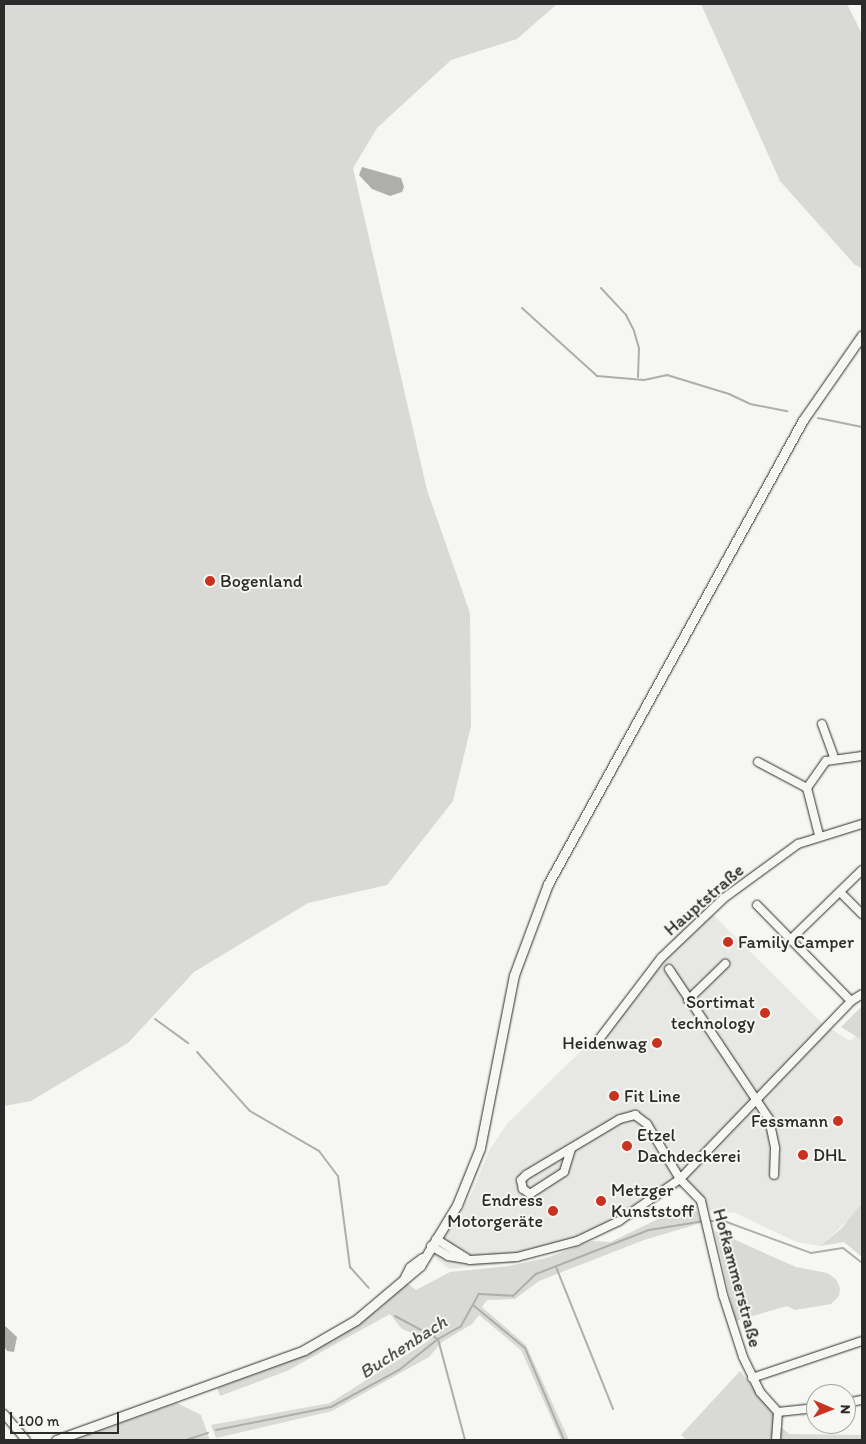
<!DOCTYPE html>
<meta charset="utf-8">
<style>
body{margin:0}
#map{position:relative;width:866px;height:1444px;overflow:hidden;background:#f6f6f2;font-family:Itim,sans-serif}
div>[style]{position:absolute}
.built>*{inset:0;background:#e7e7e3}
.green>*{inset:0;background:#d9d9d5}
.water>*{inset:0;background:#aeaeab}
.stream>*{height:2px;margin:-1px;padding:0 1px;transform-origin:1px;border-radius:1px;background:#aeaeab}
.roads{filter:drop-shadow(0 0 1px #2b2b2b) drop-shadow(0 0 1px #2b2b2b)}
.minor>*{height:8px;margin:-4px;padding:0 4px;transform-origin:4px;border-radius:4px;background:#f6f6f2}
.major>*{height:9px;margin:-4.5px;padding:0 4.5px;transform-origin:4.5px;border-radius:4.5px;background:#f6f6f2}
.dots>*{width:14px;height:14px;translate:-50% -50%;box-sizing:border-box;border:2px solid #f6f6f2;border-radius:50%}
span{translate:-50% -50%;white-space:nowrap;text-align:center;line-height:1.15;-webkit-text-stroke:4px #f6f6f2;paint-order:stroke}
.poi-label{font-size:18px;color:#2b2b2b}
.left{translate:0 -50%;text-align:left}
.right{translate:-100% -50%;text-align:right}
.street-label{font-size:18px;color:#2b2b2b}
.water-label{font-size:19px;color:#525251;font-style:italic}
.frame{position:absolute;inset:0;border:5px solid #2b2b2b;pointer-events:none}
.north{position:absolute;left:806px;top:1384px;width:50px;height:50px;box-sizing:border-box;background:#f6f6f2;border:1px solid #a5a5a2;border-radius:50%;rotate:91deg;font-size:14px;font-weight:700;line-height:20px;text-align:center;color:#2b2b2b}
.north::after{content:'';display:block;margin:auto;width:18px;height:22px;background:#c8321e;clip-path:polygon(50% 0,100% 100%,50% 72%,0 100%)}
.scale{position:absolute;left:10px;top:1412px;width:109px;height:22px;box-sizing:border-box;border:2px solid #2b2b2b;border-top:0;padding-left:6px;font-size:15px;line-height:18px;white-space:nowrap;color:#2b2b2b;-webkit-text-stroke:4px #f6f6f2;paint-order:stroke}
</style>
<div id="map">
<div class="built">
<i style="clip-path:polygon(706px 908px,823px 1024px,850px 1041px,856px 1036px,862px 1040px,862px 1208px,820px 1246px,797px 1242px,735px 1213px,710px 1211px,694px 1199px,684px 1187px,669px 1192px,625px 1222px,576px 1244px,513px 1263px,449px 1269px,433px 1256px,470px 1197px,490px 1149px,507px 1124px,592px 1040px,680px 930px)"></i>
</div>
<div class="green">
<i style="clip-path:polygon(4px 4px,557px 4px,517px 39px,451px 60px,377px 128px,353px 168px,427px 490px,470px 613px,471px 726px,453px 801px,387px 885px,308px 903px,194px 972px,128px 1043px,31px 1101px,4px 1106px)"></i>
<i style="clip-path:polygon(701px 4px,847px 4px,862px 34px,862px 268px,855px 265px,780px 181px)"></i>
<i style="clip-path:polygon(861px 1007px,862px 1008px,862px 1040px,841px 1027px)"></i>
<i style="clip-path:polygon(862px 1203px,862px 1257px,844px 1242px,820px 1246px,842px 1228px)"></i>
<i style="clip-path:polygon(697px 1211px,701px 1223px,644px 1240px,539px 1281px,515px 1299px,487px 1300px,482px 1307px,526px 1345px,569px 1440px,561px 1440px,521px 1350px,479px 1315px,472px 1324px,442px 1342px,429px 1357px,332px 1411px,216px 1438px,211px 1425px,330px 1403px,430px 1340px,402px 1329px,390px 1314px,287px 1371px,220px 1396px,217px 1388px,283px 1364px,333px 1340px,380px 1308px,407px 1283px,416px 1290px,450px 1272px,509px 1266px,546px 1258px,592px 1241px,611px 1242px,664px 1216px)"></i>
<i style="clip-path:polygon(715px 1231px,796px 1267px,827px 1273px,836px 1279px,840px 1288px,839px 1296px,831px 1304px,795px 1310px,787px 1306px,735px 1321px)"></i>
<i style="clip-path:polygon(740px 1371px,775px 1416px,772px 1440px,687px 1440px,681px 1435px)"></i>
<i style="clip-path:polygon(177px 1403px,201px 1415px,210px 1440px,73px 1440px)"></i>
<i style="clip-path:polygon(780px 1426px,789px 1434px,862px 1435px,862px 1440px,776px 1440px)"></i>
</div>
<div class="water">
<i style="clip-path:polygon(362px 167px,401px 178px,404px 187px,402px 192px,390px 196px,372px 189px,359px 175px)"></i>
<i style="clip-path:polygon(4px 1325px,17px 1337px,14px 1352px,7px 1351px,4px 1346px)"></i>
</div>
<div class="stream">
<i style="left:601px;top:288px;width:37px;rotate:47deg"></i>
<i style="left:626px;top:315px;width:18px;rotate:63deg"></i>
<i style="left:634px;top:331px;width:18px;rotate:74deg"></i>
<i style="left:639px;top:348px;width:29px;rotate:92deg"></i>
<i style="left:522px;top:308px;width:101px;rotate:42.2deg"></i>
<i style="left:597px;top:376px;width:47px;rotate:4.9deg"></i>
<i style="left:644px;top:380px;width:24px;rotate:-12deg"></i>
<i style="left:667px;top:375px;width:65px;rotate:17deg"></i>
<i style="left:729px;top:394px;width:23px;rotate:25deg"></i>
<i style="left:750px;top:404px;width:38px;rotate:11deg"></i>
<i style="left:818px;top:418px;width:45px;rotate:11.6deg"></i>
<i style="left:155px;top:1019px;width:41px;rotate:36deg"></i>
<i style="left:197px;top:1052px;width:79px;rotate:48.1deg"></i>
<i style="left:250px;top:1111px;width:80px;rotate:30.1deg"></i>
<i style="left:319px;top:1151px;width:31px;rotate:53deg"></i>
<i style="left:338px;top:1176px;width:92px;rotate:82.5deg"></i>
<i style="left:350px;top:1267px;width:28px;rotate:48deg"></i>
<i style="left:709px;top:1221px;width:15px"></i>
<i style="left:724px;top:1221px;width:93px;rotate:20.2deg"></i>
<i style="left:811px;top:1253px;width:32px;rotate:-9deg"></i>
<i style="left:843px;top:1248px;width:24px;rotate:38deg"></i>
<i style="left:556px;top:1267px;width:153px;rotate:68.1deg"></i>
<i style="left:473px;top:1305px;width:67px;rotate:39.6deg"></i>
<i style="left:525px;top:1348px;width:100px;rotate:67deg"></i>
<i style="left:395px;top:1316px;width:49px;rotate:28.1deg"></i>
<i style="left:438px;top:1339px;width:105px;rotate:75deg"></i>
<i style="left:216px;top:1430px;width:117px;rotate:-11.3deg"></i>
<i style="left:331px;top:1407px;width:77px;rotate:-28.6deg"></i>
<i style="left:399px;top:1370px;width:50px;rotate:-38.5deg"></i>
<i style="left:438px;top:1339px;width:26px;rotate:-29deg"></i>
<i style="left:461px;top:1326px;width:37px;rotate:-61deg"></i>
<i style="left:479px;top:1294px;width:34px;rotate:3deg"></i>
<i style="left:513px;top:1296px;width:32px;rotate:-44deg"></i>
<i style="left:536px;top:1274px;width:121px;rotate:-21.3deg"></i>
<i style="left:649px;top:1230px;width:56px;rotate:-9.3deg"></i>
<i style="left:186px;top:1440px;width:23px;rotate:-18deg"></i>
</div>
<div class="roads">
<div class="minor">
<i style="left:822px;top:724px;width:37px;rotate:70deg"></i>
<i style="left:758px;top:762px;width:55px;rotate:28deg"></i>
<i style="left:807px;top:788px;width:49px;rotate:75.7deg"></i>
<i style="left:807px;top:788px;width:33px;rotate:-55deg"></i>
<i style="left:826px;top:761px;width:36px;rotate:-8deg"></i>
<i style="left:841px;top:893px;width:30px;rotate:45deg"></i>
<i style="left:757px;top:905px;width:134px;rotate:45.6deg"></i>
<i style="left:790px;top:940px;width:100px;rotate:-44.2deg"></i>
<i style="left:669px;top:969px;width:180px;rotate:56.3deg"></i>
<i style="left:769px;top:1119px;width:30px;rotate:78deg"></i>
<i style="left:775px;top:1148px;width:27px;rotate:92deg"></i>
<i style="left:688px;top:1000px;width:52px;rotate:-44.2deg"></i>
<i style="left:597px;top:1042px;width:106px;rotate:-52.7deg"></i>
<i style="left:661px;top:958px;width:87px;rotate:-43.6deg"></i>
<i style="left:724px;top:898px;width:92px;rotate:-36.1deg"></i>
<i style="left:798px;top:844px;width:67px;rotate:-17.4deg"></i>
<i style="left:571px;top:1149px;width:24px;rotate:107deg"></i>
<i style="left:564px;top:1172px;width:40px;rotate:147.1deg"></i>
<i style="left:530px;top:1194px;width:9px;rotate:-144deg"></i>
<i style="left:523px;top:1189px;width:9px;rotate:-103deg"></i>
<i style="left:521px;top:1180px;width:7px;rotate:-45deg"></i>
<i style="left:526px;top:1175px;width:109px;rotate:-30.8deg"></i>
<i style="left:620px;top:1119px;width:16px;rotate:-15deg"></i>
<i style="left:635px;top:1115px;width:15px;rotate:37deg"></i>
<i style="left:647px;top:1124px;width:64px;rotate:59deg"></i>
<i style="left:680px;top:1179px;width:30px;rotate:46deg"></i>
<i style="left:701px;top:1201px;width:97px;rotate:76.8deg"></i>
<i style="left:723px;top:1295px;width:65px;rotate:72.1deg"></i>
<i style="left:743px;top:1357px;width:39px;rotate:64deg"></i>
<i style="left:760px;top:1392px;width:27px;rotate:48deg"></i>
<i style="left:436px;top:1239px;width:36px;rotate:32deg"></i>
<i style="left:431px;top:1246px;width:20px;rotate:30deg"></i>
<i style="left:448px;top:1256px;width:22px;rotate:10deg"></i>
<i style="left:470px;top:1260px;width:47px;rotate:-3.7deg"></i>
<i style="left:517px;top:1257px;width:62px;rotate:-14.9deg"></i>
<i style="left:577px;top:1241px;width:47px;rotate:-25.5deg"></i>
<i style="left:619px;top:1221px;width:74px;rotate:-34.5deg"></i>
<i style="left:680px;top:1179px;width:247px;rotate:-46.1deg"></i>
<i style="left:851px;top:1001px;width:13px;rotate:-32deg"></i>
<i style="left:752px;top:1378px;width:116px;rotate:-18.6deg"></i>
<i style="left:846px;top:1403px;width:16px;rotate:-11deg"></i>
<i style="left:778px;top:1412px;width:38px;rotate:-6deg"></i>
<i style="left:4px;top:1414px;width:34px;rotate:50deg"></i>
<i style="left:776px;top:1440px;width:28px;rotate:-86deg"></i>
</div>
<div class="major">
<i style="left:404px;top:1279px;width:13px;rotate:-63deg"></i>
<i style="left:410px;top:1267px;width:15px;rotate:-37deg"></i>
<i style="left:56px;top:1440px;width:264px;rotate:-19.9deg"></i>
<i style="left:304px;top:1350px;width:60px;rotate:-30deg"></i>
<i style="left:356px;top:1320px;width:84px;rotate:-40.2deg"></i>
<i style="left:420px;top:1266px;width:71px;rotate:-58.8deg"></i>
<i style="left:457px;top:1205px;width:61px;rotate:-68deg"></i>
<i style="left:480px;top:1148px;width:176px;rotate:-78.9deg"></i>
<i style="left:514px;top:975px;width:97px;rotate:-69.5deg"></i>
<i style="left:548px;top:884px;width:529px;rotate:-61.21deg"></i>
<i style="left:803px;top:420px;width:103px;rotate:-55.2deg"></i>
</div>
</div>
<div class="dots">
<i style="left:210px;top:581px;background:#c8321e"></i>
<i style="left:728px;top:942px;background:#c8321e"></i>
<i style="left:765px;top:1013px;background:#c8321e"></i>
<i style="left:657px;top:1043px;background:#c8321e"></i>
<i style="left:614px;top:1096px;background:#c8321e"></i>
<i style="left:838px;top:1121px;background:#c8321e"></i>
<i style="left:627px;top:1146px;background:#c8321e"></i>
<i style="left:803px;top:1155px;background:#c8321e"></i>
<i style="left:601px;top:1201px;background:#c8321e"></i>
<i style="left:553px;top:1211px;background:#c8321e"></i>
</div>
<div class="poi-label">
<span class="left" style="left:220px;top:581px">Bogenland</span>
<span class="left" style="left:738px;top:942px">Family Camper</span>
<span class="right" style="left:755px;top:1013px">Sortimat<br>technology</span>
<span class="right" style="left:647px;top:1043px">Heidenwag</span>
<span class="left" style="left:624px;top:1096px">Fit Line</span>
<span class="right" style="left:828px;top:1121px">Fessmann</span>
<span class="left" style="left:637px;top:1146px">Etzel<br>Dachdeckerei</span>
<span class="left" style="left:813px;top:1155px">DHL</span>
<span class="left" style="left:611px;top:1201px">Metzger<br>Kunststoff</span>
<span class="right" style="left:543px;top:1211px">Endress<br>Motorgeräte</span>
</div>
<div class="street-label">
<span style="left:704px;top:900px;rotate:-41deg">Hauptstraße</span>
<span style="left:737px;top:1278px;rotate:75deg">Hofkammerstraße</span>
</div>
<div class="water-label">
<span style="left:403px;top:1347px;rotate:-33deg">Buchenbach</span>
</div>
<div class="frame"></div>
<div class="north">N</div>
<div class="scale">100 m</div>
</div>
